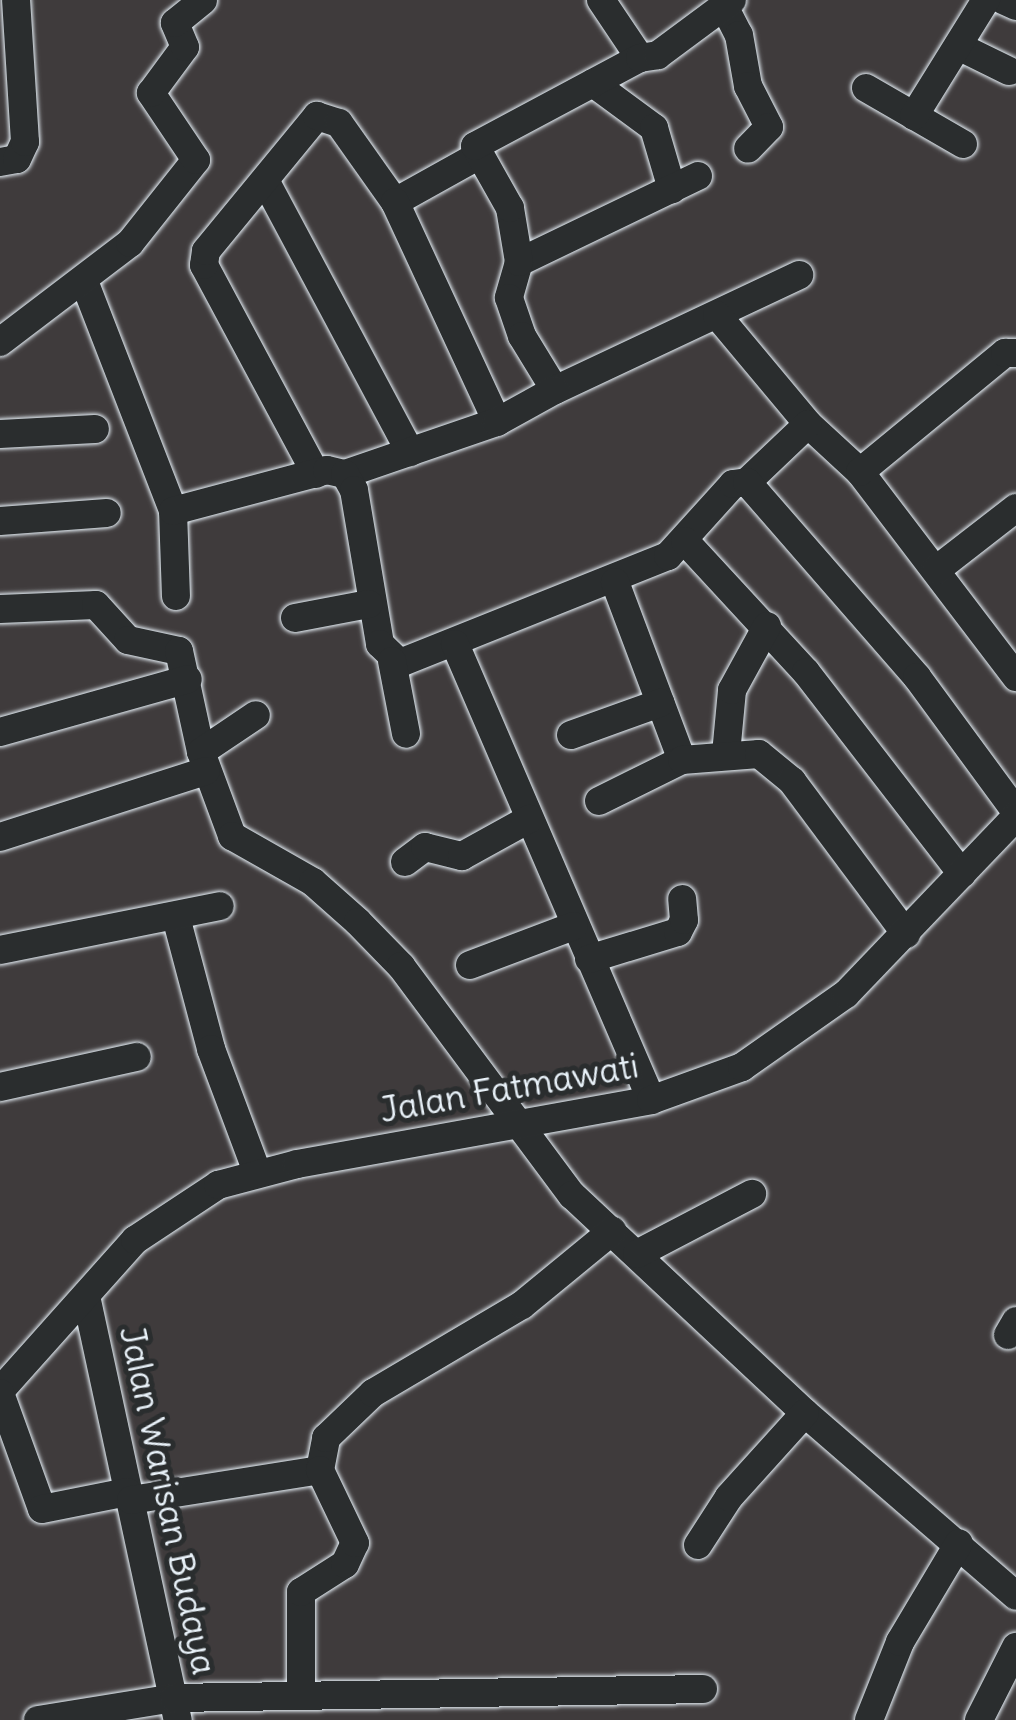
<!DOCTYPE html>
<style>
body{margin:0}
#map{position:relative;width:1016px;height:1720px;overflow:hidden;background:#3f3b3c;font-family:Delius,sans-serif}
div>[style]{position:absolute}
.roads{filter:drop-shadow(0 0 2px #e8f1f8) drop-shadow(0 0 2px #e8f1f8)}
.minor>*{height:28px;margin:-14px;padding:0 14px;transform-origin:14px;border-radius:14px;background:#2a2d2e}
span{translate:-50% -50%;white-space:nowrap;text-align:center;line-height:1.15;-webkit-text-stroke:10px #2a2d2e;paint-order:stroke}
.street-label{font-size:35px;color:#e8f1f8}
</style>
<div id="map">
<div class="roads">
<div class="minor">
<i style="left:601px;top:0;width:70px;rotate:56.1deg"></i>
<i style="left:1003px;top:0;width:14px;rotate:25deg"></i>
<i style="left:726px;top:10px;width:28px;rotate:63deg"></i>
<i style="left:739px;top:35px;width:52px;rotate:80deg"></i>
<i style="left:748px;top:86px;width:46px;rotate:62.9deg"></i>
<i style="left:769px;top:127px;width:30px;rotate:134deg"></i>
<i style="left:958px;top:46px;width:57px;rotate:26.1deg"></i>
<i style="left:593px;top:83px;width:76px;rotate:36.4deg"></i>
<i style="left:654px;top:128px;width:64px;rotate:73.6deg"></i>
<i style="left:866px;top:88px;width:112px;rotate:30deg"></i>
<i style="left:914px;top:116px;width:137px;rotate:-58.2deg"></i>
<i style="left:0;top:162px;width:17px;rotate:-10deg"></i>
<i style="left:17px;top:159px;width:19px;rotate:-65deg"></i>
<i style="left:25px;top:142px;width:142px;rotate:-93.6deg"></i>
<i style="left:698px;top:176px;width:199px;rotate:154.3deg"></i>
<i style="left:519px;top:262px;width:37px;rotate:106deg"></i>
<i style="left:509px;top:298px;width:40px;rotate:71.1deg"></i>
<i style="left:522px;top:336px;width:63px;rotate:58.6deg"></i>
<i style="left:555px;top:390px;width:270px;rotate:-25.2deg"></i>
<i style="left:267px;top:184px;width:304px;rotate:61.9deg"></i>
<i style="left:395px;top:202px;width:93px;rotate:-29.1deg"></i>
<i style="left:519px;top:262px;width:55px;rotate:-99.5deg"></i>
<i style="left:510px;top:208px;width:71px;rotate:-119.4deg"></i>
<i style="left:475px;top:146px;width:187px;rotate:-28.1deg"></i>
<i style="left:640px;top:58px;width:18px;rotate:-9deg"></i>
<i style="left:658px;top:55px;width:92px;rotate:-36.6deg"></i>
<i style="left:84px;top:281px;width:247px;rotate:68.8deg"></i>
<i style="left:173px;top:511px;width:85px;rotate:88deg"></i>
<i style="left:717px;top:315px;width:142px;rotate:50.1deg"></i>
<i style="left:808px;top:424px;width:71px;rotate:42.7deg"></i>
<i style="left:860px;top:472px;width:258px;rotate:52.7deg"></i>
<i style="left:0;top:342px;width:163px;rotate:-37.3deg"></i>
<i style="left:130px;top:243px;width:106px;rotate:-51.5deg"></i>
<i style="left:196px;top:160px;width:81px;rotate:-123.9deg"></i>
<i style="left:151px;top:93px;width:57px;rotate:-53.5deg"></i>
<i style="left:185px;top:47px;width:26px;rotate:-113deg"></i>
<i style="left:175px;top:23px;width:36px;rotate:-39deg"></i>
<i style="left:0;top:434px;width:95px;rotate:-3deg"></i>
<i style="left:860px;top:472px;width:188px;rotate:-39.4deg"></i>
<i style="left:1005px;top:353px;width:11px"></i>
<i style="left:316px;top:474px;width:237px;rotate:-118.2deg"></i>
<i style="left:204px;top:265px;width:14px;rotate:-82deg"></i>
<i style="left:206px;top:251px;width:175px;rotate:-50.6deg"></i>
<i style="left:317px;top:116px;width:23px;rotate:18deg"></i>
<i style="left:339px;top:123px;width:97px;rotate:54.7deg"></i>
<i style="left:395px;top:202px;width:242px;rotate:65.1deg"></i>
<i style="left:345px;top:474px;width:161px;rotate:-18.9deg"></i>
<i style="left:497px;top:422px;width:66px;rotate:-28.9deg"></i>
<i style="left:747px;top:482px;width:84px;rotate:-43.6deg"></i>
<i style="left:173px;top:511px;width:159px;rotate:-14.9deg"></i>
<i style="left:327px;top:470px;width:18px;rotate:13deg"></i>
<i style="left:345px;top:474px;width:18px;rotate:61deg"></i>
<i style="left:354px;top:490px;width:156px;rotate:80.4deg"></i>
<i style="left:380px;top:644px;width:28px;rotate:44deg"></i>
<i style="left:400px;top:663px;width:289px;rotate:-21.8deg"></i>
<i style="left:668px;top:556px;width:97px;rotate:-47.9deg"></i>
<i style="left:733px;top:484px;width:14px;rotate:-8deg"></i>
<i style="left:747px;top:482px;width:259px;rotate:48.9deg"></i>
<i style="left:917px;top:677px;width:167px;rotate:53.7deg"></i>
<i style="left:0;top:521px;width:107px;rotate:-4.3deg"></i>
<i style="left:685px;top:541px;width:178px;rotate:47.3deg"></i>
<i style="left:806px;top:672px;width:255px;rotate:52.3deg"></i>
<i style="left:936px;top:570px;width:101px;rotate:-37.8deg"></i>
<i style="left:615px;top:582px;width:190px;rotate:69.4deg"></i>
<i style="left:0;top:609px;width:96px;rotate:-2.4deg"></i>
<i style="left:96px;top:605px;width:47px;rotate:47.6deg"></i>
<i style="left:128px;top:640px;width:52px;rotate:12.2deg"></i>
<i style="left:179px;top:651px;width:103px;rotate:77.7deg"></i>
<i style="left:201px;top:752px;width:90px;rotate:69.7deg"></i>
<i style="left:232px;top:836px;width:93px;rotate:29.6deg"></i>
<i style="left:313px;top:882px;width:60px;rotate:41.6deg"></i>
<i style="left:358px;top:922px;width:62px;rotate:45.7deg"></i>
<i style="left:401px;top:966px;width:286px;rotate:53.3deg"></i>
<i style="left:572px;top:1195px;width:319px;rotate:43.1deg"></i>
<i style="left:805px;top:1413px;width:279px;rotate:40.9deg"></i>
<i style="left:295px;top:618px;width:75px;rotate:-10.7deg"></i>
<i style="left:455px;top:644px;width:496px;rotate:66.7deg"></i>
<i style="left:392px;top:661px;width:74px;rotate:79.1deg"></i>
<i style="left:0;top:732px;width:195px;rotate:-15.7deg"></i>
<i style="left:571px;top:735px;width:95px;rotate:-19.8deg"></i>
<i style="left:201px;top:752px;width:66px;rotate:-33.9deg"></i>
<i style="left:726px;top:754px;width:64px;rotate:-84.6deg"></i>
<i style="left:732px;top:690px;width:73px;rotate:-61.3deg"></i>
<i style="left:599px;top:801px;width:93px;rotate:-26.3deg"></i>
<i style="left:682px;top:760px;width:77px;rotate:-4.5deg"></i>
<i style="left:759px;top:754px;width:43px;rotate:39.3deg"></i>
<i style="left:792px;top:781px;width:191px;rotate:53.3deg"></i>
<i style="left:0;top:837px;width:216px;rotate:-17.8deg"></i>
<i style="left:405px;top:862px;width:25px;rotate:-37deg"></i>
<i style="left:425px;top:847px;width:38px;rotate:14deg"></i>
<i style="left:462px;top:856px;width:77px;rotate:-28.9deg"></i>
<i style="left:176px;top:917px;width:137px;rotate:75.1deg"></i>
<i style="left:211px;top:1049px;width:131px;rotate:69.5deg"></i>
<i style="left:0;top:950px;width:224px;rotate:-11.3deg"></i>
<i style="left:589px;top:959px;width:93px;rotate:-16.9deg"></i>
<i style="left:678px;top:932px;width:13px;rotate:-63deg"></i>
<i style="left:684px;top:920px;width:21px;rotate:-95deg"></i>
<i style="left:470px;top:965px;width:111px;rotate:-20.6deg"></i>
<i style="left:0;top:1087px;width:140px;rotate:-12.4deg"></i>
<i style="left:637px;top:1254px;width:130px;rotate:-27.6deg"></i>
<i style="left:86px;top:1296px;width:434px;rotate:77.8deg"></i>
<i style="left:1008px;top:1335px;width:16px;rotate:-60deg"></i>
<i style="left:0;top:1391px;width:203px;rotate:-48.2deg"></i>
<i style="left:135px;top:1240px;width:100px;rotate:-33.5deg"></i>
<i style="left:218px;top:1185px;width:82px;rotate:-14.9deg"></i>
<i style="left:297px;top:1164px;width:360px;rotate:-10.2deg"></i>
<i style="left:651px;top:1100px;width:97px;rotate:-19.9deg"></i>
<i style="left:742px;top:1067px;width:127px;rotate:-35.1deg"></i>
<i style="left:846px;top:994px;width:245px;rotate:-46.2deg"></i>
<i style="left:0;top:1393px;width:123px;rotate:70.1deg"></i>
<i style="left:42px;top:1509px;width:87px;rotate:-11.3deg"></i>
<i style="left:131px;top:1500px;width:191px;rotate:-9deg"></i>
<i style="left:320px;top:1470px;width:33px;rotate:-79deg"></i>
<i style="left:326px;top:1438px;width:65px;rotate:-43.8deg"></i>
<i style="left:373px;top:1393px;width:173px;rotate:-30.6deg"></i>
<i style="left:522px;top:1305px;width:117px;rotate:-39.4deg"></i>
<i style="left:698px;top:1545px;width:57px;rotate:-57.1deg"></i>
<i style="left:729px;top:1497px;width:113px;rotate:-47.9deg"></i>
<i style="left:301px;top:1694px;width:102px;rotate:-90deg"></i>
<i style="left:301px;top:1592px;width:52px;rotate:-32.5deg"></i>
<i style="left:345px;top:1564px;width:23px;rotate:-65deg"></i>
<i style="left:355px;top:1543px;width:81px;rotate:-115.6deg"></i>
<i style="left:38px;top:1720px;width:138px;rotate:-9.2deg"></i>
<i style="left:174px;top:1698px;width:529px;rotate:-0.97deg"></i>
<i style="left:869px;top:1720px;width:84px;rotate:-68.3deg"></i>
<i style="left:900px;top:1642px;width:115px;rotate:-59.2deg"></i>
<i style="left:979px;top:1720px;width:82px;rotate:-63.1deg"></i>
</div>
</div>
<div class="street-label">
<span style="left:509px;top:1087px;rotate:-10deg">Jalan Fatmawati</span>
<span style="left:169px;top:1500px;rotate:78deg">Jalan Warisan Budaya</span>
</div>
</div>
